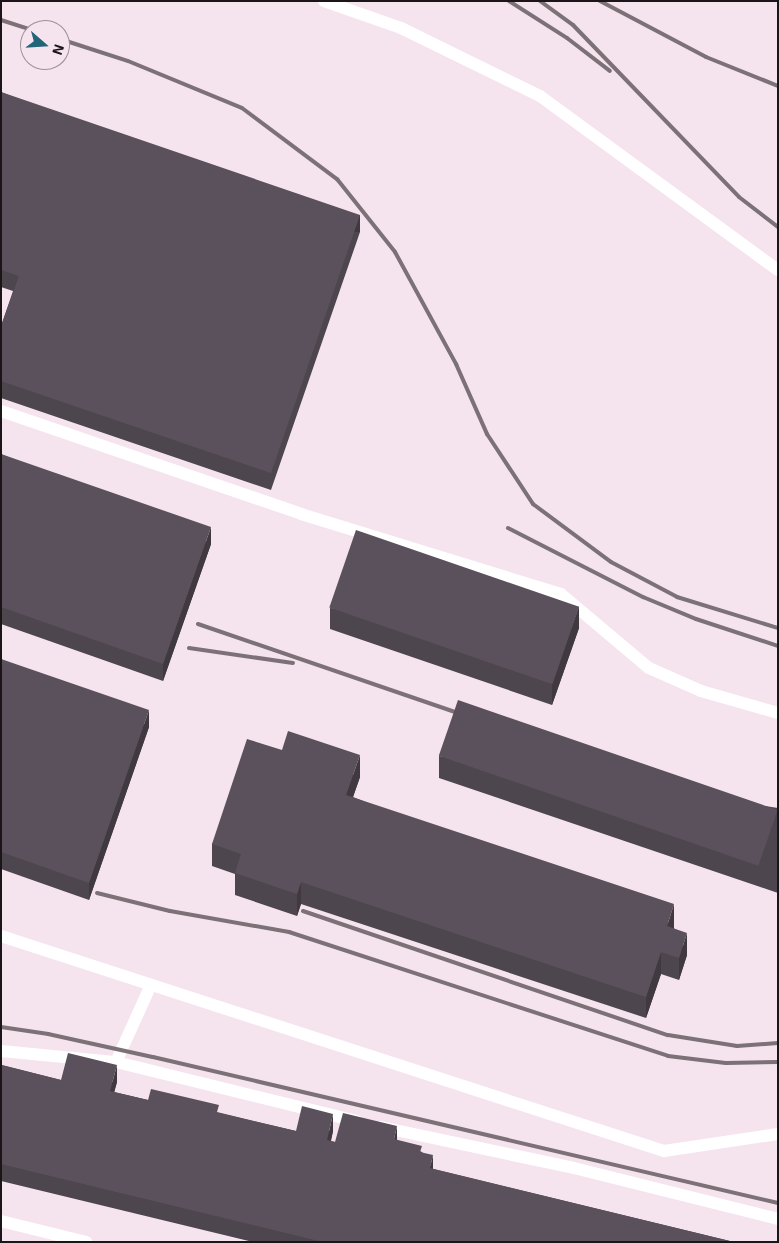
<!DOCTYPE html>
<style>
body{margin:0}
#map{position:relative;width:779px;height:1243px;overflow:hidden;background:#f5e4ed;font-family:"Exo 2",sans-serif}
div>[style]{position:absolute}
.lane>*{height:12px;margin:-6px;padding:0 6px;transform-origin:6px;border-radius:6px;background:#fff}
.rail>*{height:4px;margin:-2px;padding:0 2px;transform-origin:2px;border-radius:2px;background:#7c7177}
.wall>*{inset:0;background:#4e464f}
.shaded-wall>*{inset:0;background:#403940;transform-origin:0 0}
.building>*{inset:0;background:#5b515c;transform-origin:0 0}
span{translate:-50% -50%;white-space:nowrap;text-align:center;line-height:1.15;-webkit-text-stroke:5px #f5e4ed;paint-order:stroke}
.frame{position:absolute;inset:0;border:2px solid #1b1518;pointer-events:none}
.north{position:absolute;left:20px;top:20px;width:50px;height:50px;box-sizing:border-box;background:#f5e4ed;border:1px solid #9e9198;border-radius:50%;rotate:109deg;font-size:14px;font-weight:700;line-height:20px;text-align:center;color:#1b1518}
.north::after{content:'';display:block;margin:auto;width:18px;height:22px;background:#226578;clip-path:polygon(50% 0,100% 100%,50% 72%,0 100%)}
</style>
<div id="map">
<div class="lane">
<i style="left:324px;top:1px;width:82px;rotate:19.3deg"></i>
<i style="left:401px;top:28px;width:155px;rotate:26.1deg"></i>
<i style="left:540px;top:96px;width:295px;rotate:36.2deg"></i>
<i style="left:1px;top:411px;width:317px;rotate:18.9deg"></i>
<i style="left:301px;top:514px;width:272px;rotate:17.1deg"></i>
<i style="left:561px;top:594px;width:115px;rotate:40.1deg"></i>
<i style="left:649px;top:668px;width:57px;rotate:23.9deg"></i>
<i style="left:701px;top:691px;width:80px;rotate:15.9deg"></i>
<i style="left:1px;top:936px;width:697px;rotate:17.97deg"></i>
<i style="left:664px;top:1151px;width:115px;rotate:-8.5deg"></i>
<i style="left:1px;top:1051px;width:116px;rotate:5.5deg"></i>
<i style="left:116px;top:1062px;width:85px;rotate:-65.6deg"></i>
<i style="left:116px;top:1062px;width:248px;rotate:13.8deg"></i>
<i style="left:381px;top:1127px;width:197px;rotate:12deg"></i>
<i style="left:574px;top:1168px;width:210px;rotate:14deg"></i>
<i style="left:1px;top:1221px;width:88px;rotate:13.9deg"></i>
</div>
<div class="rail">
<i style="left:509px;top:1px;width:69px;rotate:32.5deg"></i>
<i style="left:567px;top:38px;width:54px;rotate:37.5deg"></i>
<i style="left:540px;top:1px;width:41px;rotate:36deg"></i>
<i style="left:573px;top:25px;width:239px;rotate:46deg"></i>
<i style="left:739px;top:197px;width:49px;rotate:37.6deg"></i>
<i style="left:600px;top:1px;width:120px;rotate:27.8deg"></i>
<i style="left:706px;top:57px;width:78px;rotate:21.9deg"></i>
<i style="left:1px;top:20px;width:33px;rotate:18deg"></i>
<i style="left:60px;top:39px;width:71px;rotate:17.9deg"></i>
<i style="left:128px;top:61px;width:123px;rotate:22.4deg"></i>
<i style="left:242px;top:108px;width:119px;rotate:36.8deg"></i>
<i style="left:337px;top:179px;width:93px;rotate:51.5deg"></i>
<i style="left:395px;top:252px;width:128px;rotate:61.4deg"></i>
<i style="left:456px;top:364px;width:77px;rotate:66.1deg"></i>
<i style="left:487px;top:434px;width:84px;rotate:56.7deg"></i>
<i style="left:533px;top:504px;width:97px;rotate:36.6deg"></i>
<i style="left:611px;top:562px;width:75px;rotate:27.9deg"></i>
<i style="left:677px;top:597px;width:106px;rotate:17.1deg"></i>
<i style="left:508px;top:528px;width:152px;rotate:27.1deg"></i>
<i style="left:643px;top:597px;width:57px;rotate:22.5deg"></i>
<i style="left:696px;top:619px;width:86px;rotate:18.2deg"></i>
<i style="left:198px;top:624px;width:284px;rotate:18.9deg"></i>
<i style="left:189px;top:648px;width:105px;rotate:8.2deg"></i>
<i style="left:97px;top:893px;width:75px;rotate:13.9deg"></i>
<i style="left:170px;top:911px;width:121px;rotate:10deg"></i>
<i style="left:289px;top:932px;width:399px;rotate:18.1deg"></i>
<i style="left:668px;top:1056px;width:58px;rotate:6.9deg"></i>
<i style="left:726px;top:1063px;width:52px;rotate:-1.1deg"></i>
<i style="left:303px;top:911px;width:385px;rotate:18.8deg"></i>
<i style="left:668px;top:1035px;width:70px;rotate:9.1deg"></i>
<i style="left:737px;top:1046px;width:41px;rotate:-4.2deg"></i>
<i style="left:1px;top:1027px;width:48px;rotate:8.5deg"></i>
<i style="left:48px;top:1034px;width:107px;rotate:12.4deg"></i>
<i style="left:153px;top:1057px;width:642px;rotate:13.15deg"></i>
</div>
<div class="wall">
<i style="clip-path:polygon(1px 92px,360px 232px,271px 490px,1px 398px,1px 326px,13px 291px,1px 287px)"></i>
<i style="clip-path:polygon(1px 454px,211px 544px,163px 681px,1px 624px)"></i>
<i style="clip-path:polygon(330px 608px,579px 628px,552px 705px,330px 629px)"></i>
<i style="clip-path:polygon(1px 659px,149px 727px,89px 900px,1px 869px)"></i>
<i style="clip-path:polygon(282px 750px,360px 777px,353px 797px,674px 926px,674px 928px,687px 955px,679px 980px,661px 974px,646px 1018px,301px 904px,297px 916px,235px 895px,235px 874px,212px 866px,212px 844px)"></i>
<i style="clip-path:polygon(439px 756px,778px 808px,778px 893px,439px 778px)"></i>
<i style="clip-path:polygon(1px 1049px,2px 1065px,61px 1080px,117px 1082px,114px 1092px,148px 1100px,219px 1113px,296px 1131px,333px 1131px,331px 1141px,335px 1142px,397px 1140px,422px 1152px,433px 1169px,734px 1242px,253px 1242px,1px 1181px)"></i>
</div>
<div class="shaded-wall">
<i style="left:360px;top:215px;width:17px;height:273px;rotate:90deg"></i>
<i style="clip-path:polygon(211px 527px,211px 544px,163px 681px,163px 664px)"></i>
<i style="clip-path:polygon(579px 606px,579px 628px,552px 705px,552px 683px)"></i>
<i style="clip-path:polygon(149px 710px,149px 727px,89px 900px,89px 883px)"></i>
<i style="clip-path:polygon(360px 755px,360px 777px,346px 817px,346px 795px)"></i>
<i style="clip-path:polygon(301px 882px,301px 904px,297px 916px,297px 894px)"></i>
<i style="clip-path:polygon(674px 904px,674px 926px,667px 948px,667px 926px)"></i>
<i style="clip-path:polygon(687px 933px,687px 955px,679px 980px,679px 958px)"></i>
<i style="clip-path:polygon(661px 952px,661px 974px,646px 1018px,646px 997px)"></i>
<i style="clip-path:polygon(117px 1065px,117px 1082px,110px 1108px,110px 1091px)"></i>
<i style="clip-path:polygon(333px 1114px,333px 1131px,327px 1157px,327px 1140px)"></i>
<i style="clip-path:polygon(397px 1126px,397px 1143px,394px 1139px)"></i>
<i style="clip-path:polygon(433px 1155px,433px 1172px,430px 1168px)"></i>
</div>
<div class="building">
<i style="clip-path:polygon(1px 92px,360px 215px,271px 473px,1px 381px,1px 326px,19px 276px,1px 270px)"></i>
<i style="clip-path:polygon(1px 454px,211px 527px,163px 664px,1px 607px)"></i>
<i style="left:356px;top:530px;width:236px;height:82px;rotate:19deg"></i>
<i style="clip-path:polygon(1px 659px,149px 710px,89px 883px,1px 852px)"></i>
<i style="left:458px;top:700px;width:338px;height:59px;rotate:19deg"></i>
<i style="clip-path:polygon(288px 731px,360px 755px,346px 795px,674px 904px,667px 926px,687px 933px,679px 958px,661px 952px,646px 997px,301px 882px,297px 894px,235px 873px,241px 854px,212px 844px,247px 739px,282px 750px)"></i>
<i style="clip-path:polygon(68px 1053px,117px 1065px,110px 1091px,148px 1100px,151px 1089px,219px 1105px,217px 1112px,296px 1131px,302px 1106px,333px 1114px,327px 1140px,335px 1142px,343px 1113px,397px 1126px,394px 1139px,422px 1146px,420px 1152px,433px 1155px,430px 1168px,734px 1242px,323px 1242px,1px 1164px,1px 1065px,61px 1080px)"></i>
</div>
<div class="frame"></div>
<div class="north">N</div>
</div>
